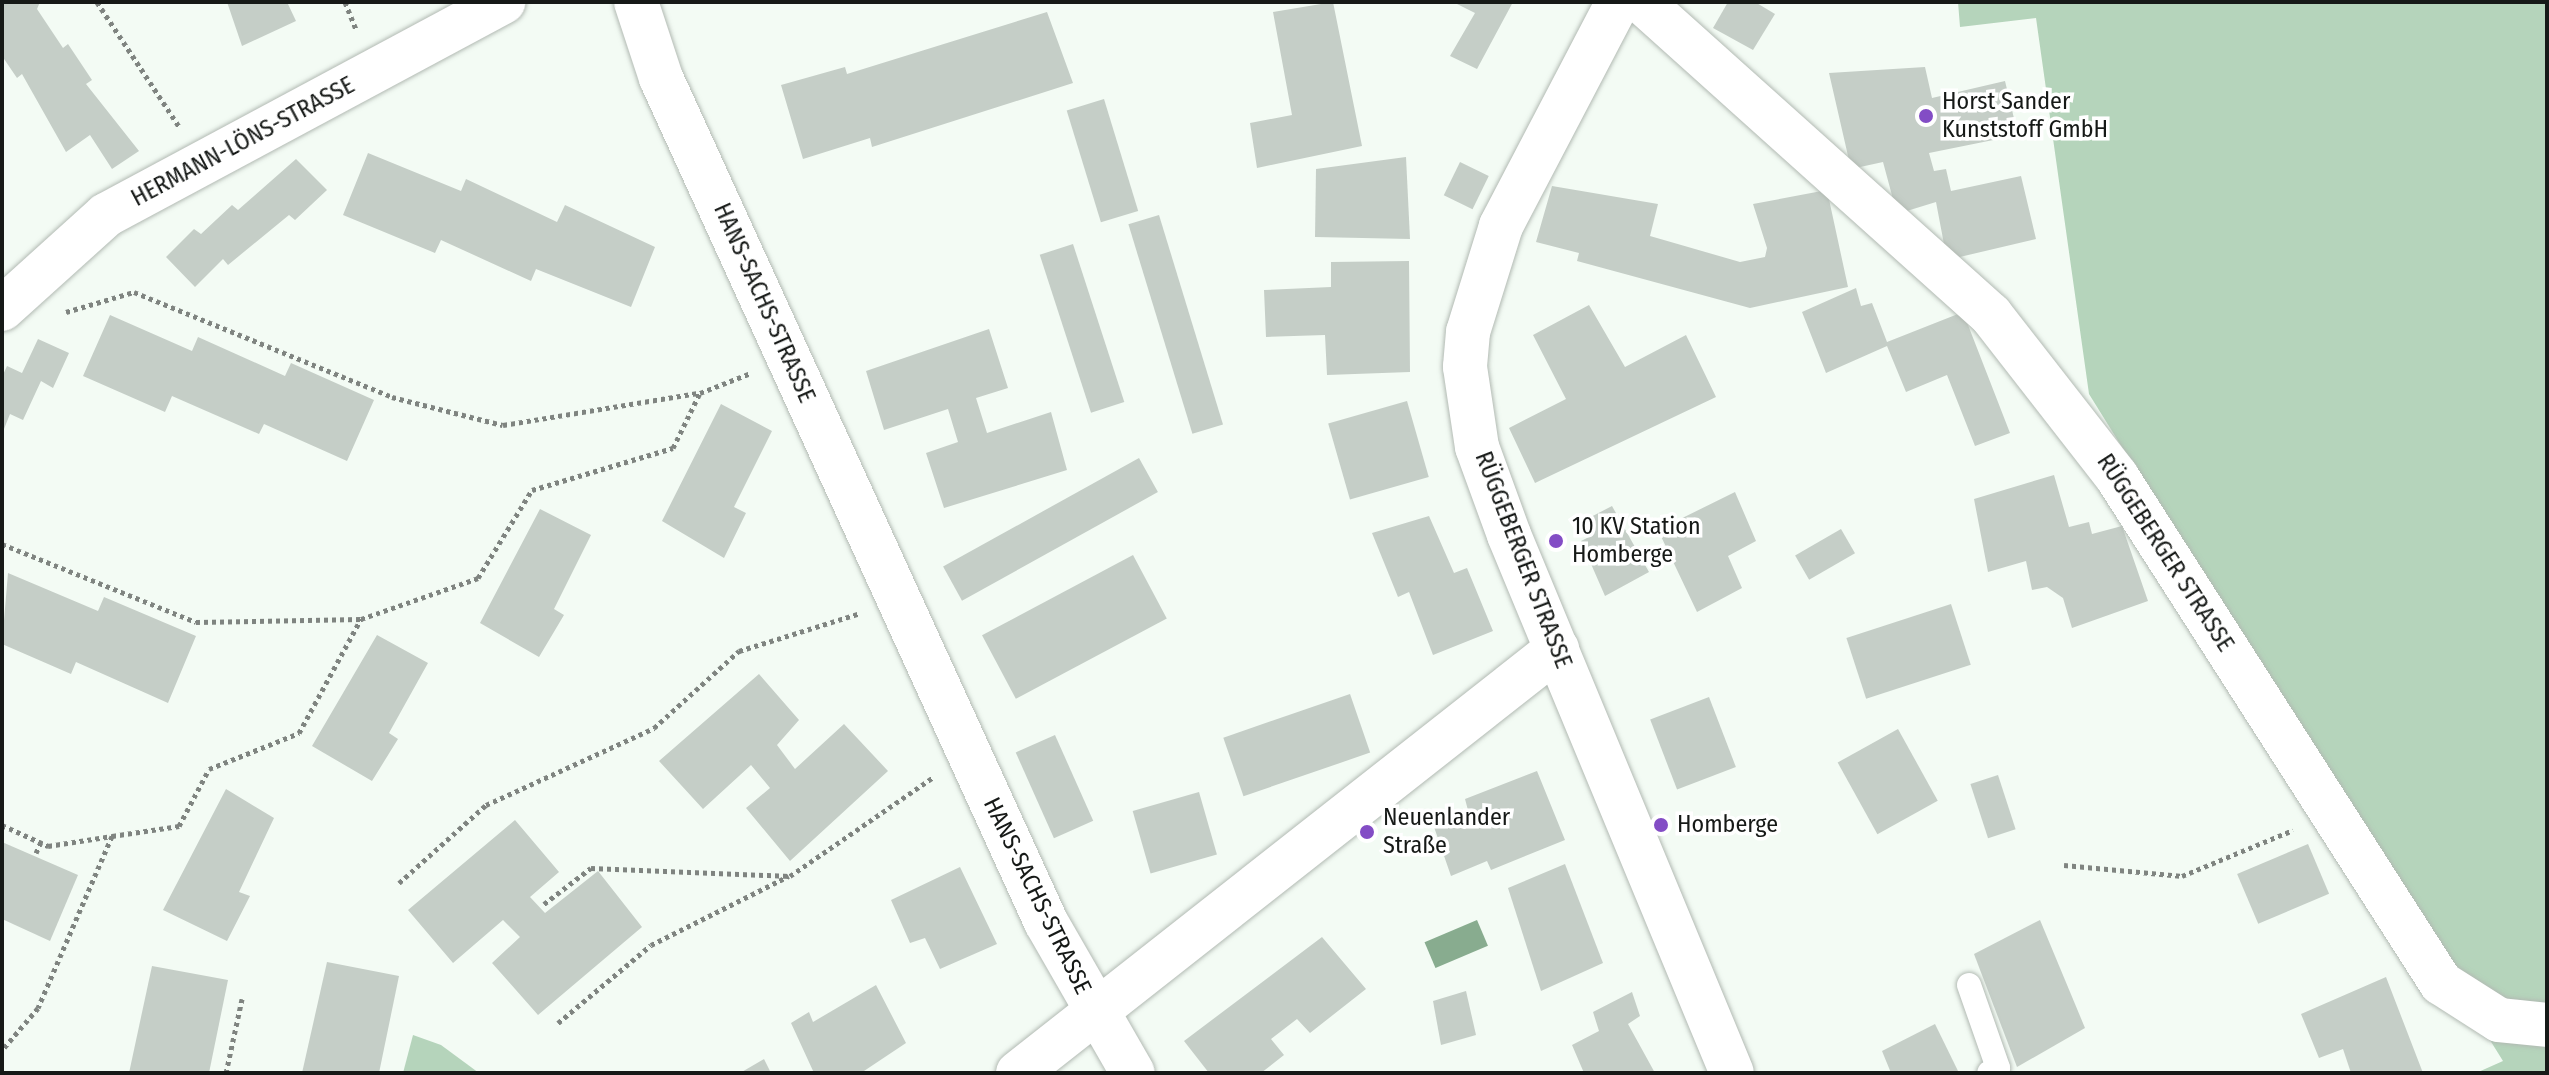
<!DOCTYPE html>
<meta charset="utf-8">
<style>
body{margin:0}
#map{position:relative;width:2549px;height:1075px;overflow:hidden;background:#f3fbf4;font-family:"Fira Sans Condensed",sans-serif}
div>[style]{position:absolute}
.green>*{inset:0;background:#b5d4bb}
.water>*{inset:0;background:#88ac8f;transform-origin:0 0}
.building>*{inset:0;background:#c5cec7;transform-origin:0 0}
.path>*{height:5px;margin-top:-2.5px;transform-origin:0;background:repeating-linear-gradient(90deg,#7f8480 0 4px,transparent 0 8px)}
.roads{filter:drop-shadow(0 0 2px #b2bab3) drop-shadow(0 0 2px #b2bab3)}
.lane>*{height:24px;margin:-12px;padding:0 12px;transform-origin:12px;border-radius:12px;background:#fff}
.street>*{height:44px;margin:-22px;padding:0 22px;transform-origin:22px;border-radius:22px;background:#fff}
.dots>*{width:22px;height:22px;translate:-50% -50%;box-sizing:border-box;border:4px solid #fff;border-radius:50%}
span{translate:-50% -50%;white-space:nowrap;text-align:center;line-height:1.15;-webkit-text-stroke:7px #fff;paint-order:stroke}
.poi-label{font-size:24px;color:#161917}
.left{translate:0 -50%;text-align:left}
.street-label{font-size:24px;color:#161917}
.frame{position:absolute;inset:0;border:4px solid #161917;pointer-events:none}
</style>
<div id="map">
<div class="green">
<i style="clip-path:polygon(1958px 2px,2547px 2px,2547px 1073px,2476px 1073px,2503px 1061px,2089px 394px,2036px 18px,1960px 27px)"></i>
<i style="clip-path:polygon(413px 1035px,441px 1045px,479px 1073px,403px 1073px)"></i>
</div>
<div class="water">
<i style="left:1477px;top:920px;width:28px;height:57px;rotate:67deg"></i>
</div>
<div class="building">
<i style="clip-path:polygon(2px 2px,40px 2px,37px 9px,63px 48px,68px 44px,92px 80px,86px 84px,139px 151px,112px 169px,90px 135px,66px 152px,22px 74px,17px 78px,2px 56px)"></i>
<i style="clip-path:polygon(227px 2px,287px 2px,296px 21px,242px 46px)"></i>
<i style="clip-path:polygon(1333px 2px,1362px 146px,1257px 168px,1250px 123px,1292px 115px,1273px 12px)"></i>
<i style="clip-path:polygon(1453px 2px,1513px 2px,1477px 69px,1450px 56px,1475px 13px)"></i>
<i style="clip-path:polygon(1728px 2px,1755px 2px,1775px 14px,1753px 50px,1713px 28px)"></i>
<i style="clip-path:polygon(1047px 12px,1073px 83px,872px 147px,870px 138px,803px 159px,781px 85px,845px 67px,847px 74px)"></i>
<i style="clip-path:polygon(1925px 67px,1932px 98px,2005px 81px,2018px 135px,1929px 153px,1934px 171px,1946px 169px,1951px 191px,2021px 176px,2036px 239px,1947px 260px,1936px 202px,1897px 214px,1883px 162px,1851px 169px,1829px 73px)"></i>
<i style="left:1104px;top:99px;width:117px;height:39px;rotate:73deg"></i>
<i style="clip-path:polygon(368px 153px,461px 191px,466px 179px,557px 222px,565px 205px,655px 247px,631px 307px,536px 269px,531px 281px,441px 240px,435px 253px,343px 215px)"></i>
<i style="clip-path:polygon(1406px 157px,1410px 239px,1315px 237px,1316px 169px)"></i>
<i style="clip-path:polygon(296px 159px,327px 190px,295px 220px,289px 215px,228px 265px,223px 259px,195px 287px,166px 257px,194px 229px,201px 234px,232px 205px,238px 210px)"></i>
<i style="left:1460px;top:162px;width:32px;height:37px;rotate:26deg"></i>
<i style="clip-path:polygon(1552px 186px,1658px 204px,1650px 236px,1740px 262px,1765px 257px,1767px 248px,1753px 204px,1827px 190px,1848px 287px,1750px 308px,1577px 261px,1579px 253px,1536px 242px)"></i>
<i style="left:1159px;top:215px;width:219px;height:32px;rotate:73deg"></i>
<i style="left:1073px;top:244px;width:166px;height:35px;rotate:72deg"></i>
<i style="clip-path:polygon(1409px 261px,1410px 372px,1327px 375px,1325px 335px,1266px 337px,1264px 290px,1331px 287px,1331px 262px)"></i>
<i style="clip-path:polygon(1856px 288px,1861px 306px,1872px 303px,1887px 342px,1963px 312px,2010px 433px,1975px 446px,1947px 375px,1906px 392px,1887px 346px,1826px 373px,1802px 312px)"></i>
<i style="clip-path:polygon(1589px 305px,1625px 367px,1686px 335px,1716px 397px,1535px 483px,1509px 428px,1566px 399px,1533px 335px)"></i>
<i style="clip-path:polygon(110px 315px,192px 351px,198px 337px,285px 376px,291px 363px,374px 400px,347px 461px,264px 424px,259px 434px,172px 396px,165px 412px,83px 376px)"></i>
<i style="clip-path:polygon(989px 329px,1008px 388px,976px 398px,987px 433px,1051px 412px,1067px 470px,944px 508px,926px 453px,958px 442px,948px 409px,884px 430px,866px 371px)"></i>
<i style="clip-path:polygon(38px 339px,69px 353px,53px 388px,41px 381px,23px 420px,10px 414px,2px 434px,2px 377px,7px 366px,22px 373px)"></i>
<i style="left:1407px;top:401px;width:79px;height:82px;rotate:74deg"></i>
<i style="clip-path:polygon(721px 404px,772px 431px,734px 507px,746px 513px,724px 558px,662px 521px)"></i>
<i style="left:1139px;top:458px;width:39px;height:224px;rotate:61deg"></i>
<i style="clip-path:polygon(2054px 475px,2069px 527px,2089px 522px,2092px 534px,2122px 526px,2148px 601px,2072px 628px,2063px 598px,2047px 587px,2032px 590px,2026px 561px,1988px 572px,1974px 499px)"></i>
<i style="clip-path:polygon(1735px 492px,1756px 541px,1728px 556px,1742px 588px,1697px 612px,1658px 530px)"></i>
<i style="clip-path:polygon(1612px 506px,1649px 572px,1605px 596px,1581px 541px,1593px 535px,1585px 520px)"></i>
<i style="clip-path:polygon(540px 509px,591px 535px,554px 609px,564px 615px,539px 657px,480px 623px)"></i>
<i style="clip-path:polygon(1429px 516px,1454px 573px,1467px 568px,1493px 631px,1433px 655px,1409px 592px,1398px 597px,1372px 533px)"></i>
<i style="left:1841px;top:529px;width:28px;height:53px;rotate:60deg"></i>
<i style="left:1133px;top:555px;width:72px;height:171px;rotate:62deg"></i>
<i style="clip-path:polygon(8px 573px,98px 611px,104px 597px,196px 636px,168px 703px,76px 662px,71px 674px,2px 644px)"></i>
<i style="left:1951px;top:604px;width:64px;height:110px;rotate:72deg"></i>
<i style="clip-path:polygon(377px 635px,428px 663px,389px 733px,398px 739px,372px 781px,312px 746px)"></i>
<i style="clip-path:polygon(759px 674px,799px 720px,777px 745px,795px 769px,844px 724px,888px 771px,790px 861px,746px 808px,770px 788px,751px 765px,703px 809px,659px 761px)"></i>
<i style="left:1350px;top:694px;width:62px;height:134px;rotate:71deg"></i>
<i style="left:1709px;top:697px;width:75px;height:63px;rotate:69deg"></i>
<i style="left:1898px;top:729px;width:82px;height:69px;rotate:61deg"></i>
<i style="left:1055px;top:735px;width:94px;height:43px;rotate:66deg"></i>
<i style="clip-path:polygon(1537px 771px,1565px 840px,1491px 870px,1487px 861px,1451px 876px,1434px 827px,1469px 814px,1465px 799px)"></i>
<i style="left:1998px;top:775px;width:57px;height:29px;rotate:72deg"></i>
<i style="clip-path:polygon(226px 789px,274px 818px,239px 892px,250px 896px,227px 941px,163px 910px)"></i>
<i style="left:1199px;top:792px;width:65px;height:69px;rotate:74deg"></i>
<i style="clip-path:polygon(515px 820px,559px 872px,530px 897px,545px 913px,598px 871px,642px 927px,538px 1015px,492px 963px,520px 937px,503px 920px,453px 963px,408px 910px)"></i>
<i style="clip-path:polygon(2px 842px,78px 875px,50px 941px,2px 919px)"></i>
<i style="left:2308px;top:844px;width:54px;height:77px;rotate:67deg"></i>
<i style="clip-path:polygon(1565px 864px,1603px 963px,1541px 991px,1508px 888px)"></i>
<i style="clip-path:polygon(960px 867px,997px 944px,940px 969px,925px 938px,910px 943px,891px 900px)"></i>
<i style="clip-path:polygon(2040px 920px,2085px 1028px,2017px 1067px,1974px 954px)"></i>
<i style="clip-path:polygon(1322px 937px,1366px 989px,1310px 1033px,1297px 1019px,1271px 1039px,1284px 1055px,1261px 1073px,1209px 1073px,1184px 1041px)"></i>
<i style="clip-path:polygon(327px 962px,399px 976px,379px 1073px,302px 1073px)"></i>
<i style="clip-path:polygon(152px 966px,228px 980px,209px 1073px,129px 1073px)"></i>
<i style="clip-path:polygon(2386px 977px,2423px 1073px,2351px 1073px,2343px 1049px,2319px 1058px,2301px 1014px)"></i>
<i style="clip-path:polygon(876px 985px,906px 1043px,861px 1073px,814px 1073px,791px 1023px,809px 1012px,813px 1022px)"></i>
<i style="clip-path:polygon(1466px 991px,1476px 1035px,1441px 1045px,1433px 1001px)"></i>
<i style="clip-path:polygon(1632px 992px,1640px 1016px,1628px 1024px,1655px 1073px,1584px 1073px,1572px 1045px,1599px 1031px,1593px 1012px)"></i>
<i style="clip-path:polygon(1935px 1024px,1959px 1073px,1891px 1073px,1882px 1051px)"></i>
<i style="clip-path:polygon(764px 1059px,771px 1073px,740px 1073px)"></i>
</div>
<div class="path">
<i style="left:97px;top:2px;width:151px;rotate:56.6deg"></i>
<i style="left:345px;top:2px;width:31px;rotate:68deg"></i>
<i style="left:66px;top:312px;width:71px;rotate:-16.4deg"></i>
<i style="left:134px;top:292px;width:279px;rotate:22.1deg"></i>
<i style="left:392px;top:397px;width:114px;rotate:14.2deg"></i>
<i style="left:503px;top:425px;width:199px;rotate:-9.3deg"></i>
<i style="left:2px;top:544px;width:209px;rotate:21.9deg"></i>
<i style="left:196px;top:622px;width:165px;rotate:-1deg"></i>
<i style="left:361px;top:619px;width:124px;rotate:-19.3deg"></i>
<i style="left:478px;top:578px;width:103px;rotate:-58.5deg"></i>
<i style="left:532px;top:490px;width:147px;rotate:-16.6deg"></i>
<i style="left:673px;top:448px;width:61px;rotate:-63.9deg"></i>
<i style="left:700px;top:393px;width:55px;rotate:-21.4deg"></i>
<i style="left:2px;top:825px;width:51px;rotate:24.5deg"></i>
<i style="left:48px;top:846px;width:65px;rotate:-8.9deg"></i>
<i style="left:112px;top:836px;width:187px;rotate:113.3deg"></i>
<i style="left:38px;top:1008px;width:55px;rotate:130.6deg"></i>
<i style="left:112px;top:836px;width:68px;rotate:-8.5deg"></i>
<i style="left:179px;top:826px;width:64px;rotate:-62.2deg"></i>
<i style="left:209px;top:769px;width:97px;rotate:-21.8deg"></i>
<i style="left:299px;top:733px;width:130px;rotate:-61.5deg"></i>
<i style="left:36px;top:853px;width:12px;rotate:-66deg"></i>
<i style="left:2064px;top:865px;width:119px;rotate:5.3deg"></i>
<i style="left:2182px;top:876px;width:120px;rotate:-22.5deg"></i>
<i style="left:399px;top:883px;width:117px;rotate:-41.9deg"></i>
<i style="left:486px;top:805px;width:185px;rotate:-24.6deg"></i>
<i style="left:654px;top:728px;width:115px;rotate:-42.2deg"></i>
<i style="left:739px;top:651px;width:127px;rotate:-17.4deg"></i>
<i style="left:544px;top:904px;width:59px;rotate:-37.5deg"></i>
<i style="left:591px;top:868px;width:199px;rotate:2.3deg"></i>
<i style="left:790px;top:876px;width:173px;rotate:-34.6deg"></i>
<i style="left:558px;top:1023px;width:121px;rotate:-40deg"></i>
<i style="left:651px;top:945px;width:154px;rotate:-26.6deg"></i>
<i style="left:226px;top:1073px;width:76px;rotate:-77.8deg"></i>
</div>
<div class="roads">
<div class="lane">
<i style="left:1969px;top:985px;width:88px;rotate:70.7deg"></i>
<i style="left:1998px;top:1068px;width:10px;rotate:151deg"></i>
</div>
<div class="street">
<i style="left:636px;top:2px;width:80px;rotate:71.8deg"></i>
<i style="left:661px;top:78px;width:928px;rotate:65.48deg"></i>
<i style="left:1046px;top:922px;width:174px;rotate:60.1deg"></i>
<i style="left:1618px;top:2px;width:253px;rotate:117.6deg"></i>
<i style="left:1501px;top:226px;width:111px;rotate:107.3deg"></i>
<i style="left:1468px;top:332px;width:35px;rotate:95deg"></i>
<i style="left:1465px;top:367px;width:81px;rotate:81.5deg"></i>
<i style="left:1477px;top:447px;width:94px;rotate:70deg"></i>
<i style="left:1509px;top:535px;width:582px;rotate:67.49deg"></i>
<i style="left:1642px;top:2px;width:469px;rotate:41.9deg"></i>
<i style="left:1991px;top:315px;width:205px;rotate:52.1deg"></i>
<i style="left:2117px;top:477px;width:601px;rotate:57.37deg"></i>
<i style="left:2441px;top:983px;width:69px;rotate:32.5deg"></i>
<i style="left:2499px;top:1020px;width:48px;rotate:5.9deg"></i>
<i style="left:2px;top:309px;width:140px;rotate:-42.1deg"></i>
<i style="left:106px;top:215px;width:451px;rotate:-28.2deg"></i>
<i style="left:1018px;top:1073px;width:686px;rotate:-38.19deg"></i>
</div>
</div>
<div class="dots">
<i style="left:1926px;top:116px;background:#834dc5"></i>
<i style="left:1556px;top:541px;background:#834dc5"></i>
<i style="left:1661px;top:825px;background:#834dc5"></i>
<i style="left:1367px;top:832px;background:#834dc5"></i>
</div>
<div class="poi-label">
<span class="left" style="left:1942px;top:116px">Horst Sander<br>Kunststoff GmbH</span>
<span class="left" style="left:1572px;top:541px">10 KV Station<br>Homberge</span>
<span class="left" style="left:1383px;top:832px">Neuenlander<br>Straße</span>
<span class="left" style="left:1677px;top:825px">Homberge</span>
</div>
<div class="street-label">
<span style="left:243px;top:142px;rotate:-28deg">HERMANN-LÖNS-STRASSE</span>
<span style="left:764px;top:303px;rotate:66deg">HANS-SACHS-STRASSE</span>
<span style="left:2165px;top:553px;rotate:57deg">RÜGGEBERGER STRASSE</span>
<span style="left:1523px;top:560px;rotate:69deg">RÜGGEBERGER STRASSE</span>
<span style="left:1037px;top:896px;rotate:64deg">HANS-SACHS-STRASSE</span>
</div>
<div class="frame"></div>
</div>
